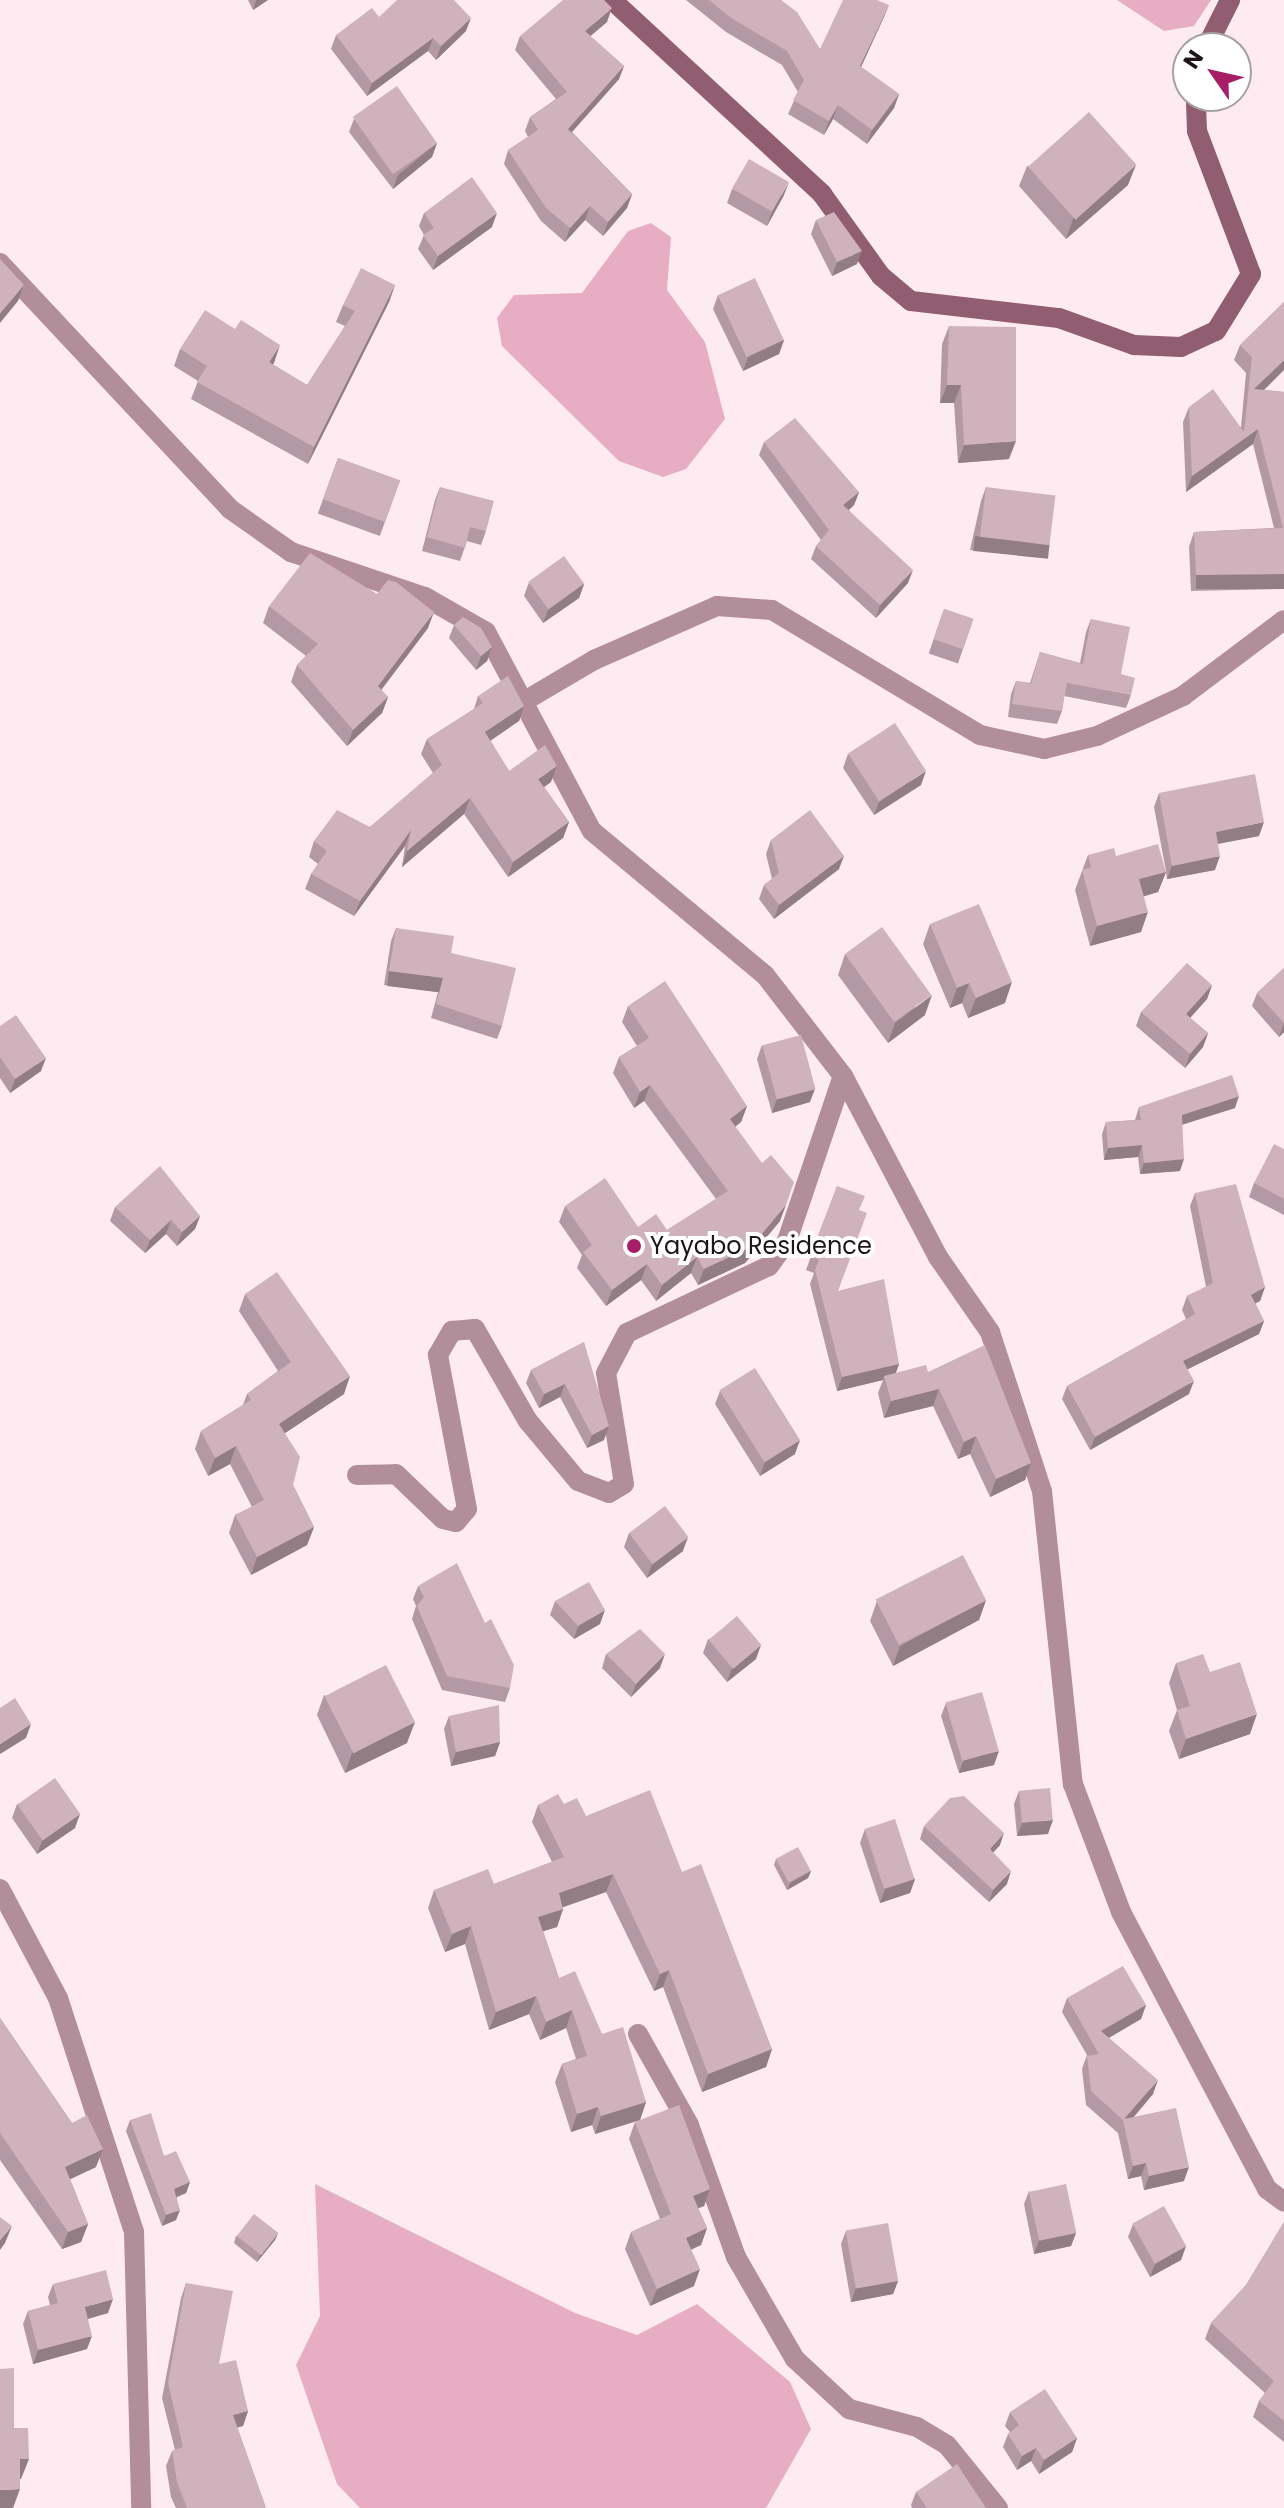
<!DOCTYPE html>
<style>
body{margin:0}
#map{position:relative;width:1284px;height:2508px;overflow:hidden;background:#feebf1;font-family:Poppins,sans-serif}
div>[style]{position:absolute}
.green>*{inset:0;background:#e7aec3}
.street>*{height:20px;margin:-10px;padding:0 10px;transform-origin:10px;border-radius:10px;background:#b28d9a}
.secondary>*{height:20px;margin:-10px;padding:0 10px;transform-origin:10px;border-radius:10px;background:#915d71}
.wall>*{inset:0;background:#b399a3;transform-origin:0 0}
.shaded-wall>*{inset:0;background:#927d84;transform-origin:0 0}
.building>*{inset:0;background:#d0b2bd;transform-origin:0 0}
.dots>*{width:22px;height:22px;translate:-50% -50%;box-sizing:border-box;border:4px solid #fff;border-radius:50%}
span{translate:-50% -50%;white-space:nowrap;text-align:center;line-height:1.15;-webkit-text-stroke:8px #fff;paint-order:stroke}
.poi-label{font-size:24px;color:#1f1518}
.left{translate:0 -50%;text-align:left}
.north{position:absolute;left:1172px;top:32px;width:80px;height:80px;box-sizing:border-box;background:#fff;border:2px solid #a5a1a3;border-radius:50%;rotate:304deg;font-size:22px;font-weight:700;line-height:32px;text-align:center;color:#1f1518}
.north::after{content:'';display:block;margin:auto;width:28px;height:36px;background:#a71e66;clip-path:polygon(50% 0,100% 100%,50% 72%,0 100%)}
</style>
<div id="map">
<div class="green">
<i style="clip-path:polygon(1117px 0,1211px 0,1194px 26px,1164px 31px)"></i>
<i style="clip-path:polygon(651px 223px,671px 237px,667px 290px,705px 342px,725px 419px,686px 469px,663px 477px,619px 461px,502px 346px,497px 318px,514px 295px,582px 293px,628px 231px)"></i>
<i style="clip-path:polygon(315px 2184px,575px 2313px,637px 2335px,697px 2304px,790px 2382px,811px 2429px,766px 2508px,360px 2508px,337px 2484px,296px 2365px,320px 2316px)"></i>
</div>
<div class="street">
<i style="left:0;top:263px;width:337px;rotate:46.9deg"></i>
<i style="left:230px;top:509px;width:75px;rotate:35.2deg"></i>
<i style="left:291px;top:552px;width:141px;rotate:18.6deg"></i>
<i style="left:425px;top:597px;width:70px;rotate:29.8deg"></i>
<i style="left:486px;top:632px;width:225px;rotate:62deg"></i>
<i style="left:592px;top:831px;width:225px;rotate:39.8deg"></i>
<i style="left:765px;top:975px;width:128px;rotate:52.3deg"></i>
<i style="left:843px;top:1076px;width:204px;rotate:62.3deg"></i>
<i style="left:938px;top:1257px;width:91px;rotate:55.3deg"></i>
<i style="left:990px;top:1332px;width:167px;rotate:71.9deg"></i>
<i style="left:1042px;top:1491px;width:295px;rotate:84deg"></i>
<i style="left:1073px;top:1784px;width:137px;rotate:69.4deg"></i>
<i style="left:1121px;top:1912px;width:313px;rotate:62.2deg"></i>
<i style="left:1267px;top:2189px;width:21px;rotate:37deg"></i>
<i style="left:528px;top:699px;width:77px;rotate:-30.6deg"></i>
<i style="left:594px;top:660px;width:134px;rotate:-23.7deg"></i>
<i style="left:717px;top:606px;width:55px;rotate:4.2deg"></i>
<i style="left:772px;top:610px;width:243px;rotate:31deg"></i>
<i style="left:980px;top:735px;width:66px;rotate:12.3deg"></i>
<i style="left:1044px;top:749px;width:55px;rotate:-13.8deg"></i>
<i style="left:1097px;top:736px;width:95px;rotate:-24.9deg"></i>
<i style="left:1183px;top:696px;width:126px;rotate:-37deg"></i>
<i style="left:357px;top:1475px;width:39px;rotate:-1deg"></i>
<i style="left:396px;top:1474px;width:65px;rotate:43.8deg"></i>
<i style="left:443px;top:1519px;width:13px;rotate:13deg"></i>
<i style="left:456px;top:1522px;width:17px;rotate:-50deg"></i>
<i style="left:467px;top:1509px;width:157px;rotate:-100.7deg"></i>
<i style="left:438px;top:1355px;width:28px;rotate:-60deg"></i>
<i style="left:452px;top:1331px;width:23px;rotate:-5deg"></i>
<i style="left:475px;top:1329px;width:106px;rotate:60.1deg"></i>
<i style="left:528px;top:1421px;width:78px;rotate:50.2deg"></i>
<i style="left:578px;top:1481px;width:33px;rotate:21deg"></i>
<i style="left:609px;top:1493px;width:17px;rotate:-31deg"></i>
<i style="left:624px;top:1484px;width:112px;rotate:-99.2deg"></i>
<i style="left:606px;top:1373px;width:45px;rotate:-62.3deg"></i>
<i style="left:627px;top:1333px;width:157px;rotate:-25.3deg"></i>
<i style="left:769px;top:1266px;width:31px;rotate:-54deg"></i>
<i style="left:787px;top:1241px;width:174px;rotate:-71.3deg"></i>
<i style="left:0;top:1889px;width:123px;rotate:62deg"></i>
<i style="left:58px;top:1998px;width:246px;rotate:72deg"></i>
<i style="left:134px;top:2232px;width:276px;rotate:88.5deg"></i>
<i style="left:638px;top:2034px;width:104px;rotate:60.7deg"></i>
<i style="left:689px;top:2125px;width:140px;rotate:70.4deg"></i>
<i style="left:736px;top:2257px;width:118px;rotate:60deg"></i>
<i style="left:795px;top:2359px;width:74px;rotate:42.8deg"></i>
<i style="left:849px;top:2409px;width:70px;rotate:14.8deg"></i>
<i style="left:917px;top:2427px;width:35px;rotate:31deg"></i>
<i style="left:947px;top:2445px;width:81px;rotate:51deg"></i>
</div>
<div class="secondary">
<i style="left:612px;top:0;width:286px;rotate:42.7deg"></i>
<i style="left:822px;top:194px;width:101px;rotate:54.3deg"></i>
<i style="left:881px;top:276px;width:39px;rotate:40deg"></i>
<i style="left:911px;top:301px;width:149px;rotate:6.6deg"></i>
<i style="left:1059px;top:318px;width:80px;rotate:19.8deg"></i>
<i style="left:1134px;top:345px;width:47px;rotate:2.4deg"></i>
<i style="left:1181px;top:347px;width:38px;rotate:-25deg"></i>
<i style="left:1216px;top:331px;width:67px;rotate:-58.4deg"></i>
<i style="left:1251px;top:274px;width:153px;rotate:-110.7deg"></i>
<i style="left:1197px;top:131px;width:35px;rotate:-92deg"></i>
<i style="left:1206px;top:48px;width:54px;rotate:-63.4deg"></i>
</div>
<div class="wall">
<i style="clip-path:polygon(248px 0,268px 0,253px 10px)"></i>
<i style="clip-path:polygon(686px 0,781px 0,820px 49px,889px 5px,883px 19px,861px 67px,899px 94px,894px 108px,867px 144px,833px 119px,824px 135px,788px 114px,798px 92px,782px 65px,726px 32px)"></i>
<i style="clip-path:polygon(607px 22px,590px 36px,624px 66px,619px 79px,572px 132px,632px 194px,627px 208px,603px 236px,585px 220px,565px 242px,541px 221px,504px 164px,508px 150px,528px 137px,525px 131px,530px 117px,556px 99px,515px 50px,520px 36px)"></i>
<i style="clip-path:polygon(466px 31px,436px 60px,428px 51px,367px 96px,331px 49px,336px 35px)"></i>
<i style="clip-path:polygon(354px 119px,437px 143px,432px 157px,393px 189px,349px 132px)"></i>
<i style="clip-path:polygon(1027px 166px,1128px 185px,1066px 239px,1019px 186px)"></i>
<i style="clip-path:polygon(732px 189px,784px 195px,767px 226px,727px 203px)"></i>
<i style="clip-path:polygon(424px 213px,492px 227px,433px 270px,418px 249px,424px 235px,419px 226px)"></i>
<i style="clip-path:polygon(816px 220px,857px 264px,832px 276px,811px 234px)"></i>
<i style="clip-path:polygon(395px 285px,389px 302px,308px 464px,191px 399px,198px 381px,174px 366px,180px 349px,274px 363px,272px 364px,307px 385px,345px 326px,336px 322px,343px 305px)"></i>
<i style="clip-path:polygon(718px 295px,784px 340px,779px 354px,743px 371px,713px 309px)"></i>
<i style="clip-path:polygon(1284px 302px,1264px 390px,1284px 392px,1284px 589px,1191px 591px,1189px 547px,1194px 532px,1274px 528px,1253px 444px,1186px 492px,1183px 422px,1189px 407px,1241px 427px,1246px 373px,1234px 360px,1240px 345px)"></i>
<i style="clip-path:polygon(949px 326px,1009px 459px,958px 463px,954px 403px,940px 403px,942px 344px)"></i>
<i style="clip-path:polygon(764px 442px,859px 492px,854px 505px,849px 510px,908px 583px,876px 618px,811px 559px,816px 546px,821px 540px,759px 455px)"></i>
<i style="left:338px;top:458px;width:66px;height:59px;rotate:20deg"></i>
<i style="clip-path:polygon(440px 487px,486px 531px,481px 545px,467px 541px,460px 561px,422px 551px,435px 500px)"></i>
<i style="clip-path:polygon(986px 487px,1045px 558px,970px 550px,981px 501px)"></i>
<i style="clip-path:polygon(529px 582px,584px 584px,579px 598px,543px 623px,524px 596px)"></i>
<i style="clip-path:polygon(269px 606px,428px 628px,381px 690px,388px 697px,382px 713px,347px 746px,291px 682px,297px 665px,306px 656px,263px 623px)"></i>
<i style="left:944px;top:609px;width:31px;height:47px;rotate:19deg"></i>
<i style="clip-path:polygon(1091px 619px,1121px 674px,1131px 695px,1126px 708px,1064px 696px,1062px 711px,1057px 724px,1008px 717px,1011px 694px,1016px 681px,1030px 683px,1040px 652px,1080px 663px,1086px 632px)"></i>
<i style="clip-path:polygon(454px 625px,492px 647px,487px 661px,476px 670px,449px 638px)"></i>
<i style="clip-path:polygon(478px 696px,524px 706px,519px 721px,490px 740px,509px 771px,551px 782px,544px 787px,569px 822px,563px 838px,508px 877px,464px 814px,402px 867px,405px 846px,354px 916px,305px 889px,311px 874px,318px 864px,309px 857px,314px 841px,370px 827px,433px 773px,421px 754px,427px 739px,474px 709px)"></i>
<i style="clip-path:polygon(848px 754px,921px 785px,874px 815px,843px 768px)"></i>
<i style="clip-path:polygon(1159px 793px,1259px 836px,1218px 844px,1215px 870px,1167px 879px,1166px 872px,1158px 892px,1144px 896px,1141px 932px,1090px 946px,1075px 890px,1088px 855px,1116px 856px,1166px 871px,1154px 807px)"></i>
<i style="clip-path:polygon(771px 840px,839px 869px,774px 919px,759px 899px,764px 885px,772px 879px,766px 854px)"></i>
<i style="clip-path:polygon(930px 924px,1005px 1003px,968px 1018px,962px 1003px,950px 1008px,923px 944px)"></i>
<i style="clip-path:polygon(396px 928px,451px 953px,502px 1026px,497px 1039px,431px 1018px,438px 992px,384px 985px,391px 941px)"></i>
<i style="clip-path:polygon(845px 954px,925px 1015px,888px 1043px,838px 975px)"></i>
<i style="clip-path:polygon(1284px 968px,1284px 1032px,1279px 1037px,1252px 1006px,1257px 993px)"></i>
<i style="clip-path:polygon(1212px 985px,1207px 999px,1190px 1018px,1208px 1033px,1203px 1047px,1185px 1068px,1136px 1026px,1141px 1012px)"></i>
<i style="clip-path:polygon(628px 1006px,747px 1106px,741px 1122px,735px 1127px,780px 1221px,745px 1263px,698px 1285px,691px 1273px,656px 1301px,641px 1280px,606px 1306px,577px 1268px,582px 1255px,559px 1222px,565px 1206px,638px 1227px,667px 1230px,716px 1199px,644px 1101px,634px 1108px,613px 1073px,619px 1057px,637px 1046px,622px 1022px)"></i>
<i style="clip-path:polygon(0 1026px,41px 1071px,10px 1093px,0 1078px)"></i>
<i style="clip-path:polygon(762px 1045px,810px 1102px,772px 1113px,757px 1059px)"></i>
<i style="clip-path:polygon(1139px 1107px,1235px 1108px,1182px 1125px,1180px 1171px,1140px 1174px,1138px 1157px,1104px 1160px,1102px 1134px,1106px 1122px,1135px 1120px)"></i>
<i style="clip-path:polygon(1284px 1149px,1284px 1215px,1249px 1197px,1254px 1183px)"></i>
<i style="clip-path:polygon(837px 1186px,859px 1210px,838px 1291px,899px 1364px,896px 1373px,928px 1372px,1031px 1463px,1025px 1480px,990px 1497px,970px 1454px,958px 1459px,933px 1406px,884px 1418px,878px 1393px,883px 1380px,837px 1391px,810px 1284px,814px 1273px,806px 1270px)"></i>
<i style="clip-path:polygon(1195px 1193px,1265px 1287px,1260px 1301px,1255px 1303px,1264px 1321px,1259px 1334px,1188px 1369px,1189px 1394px,1090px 1450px,1062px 1399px,1067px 1386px,1186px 1319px,1182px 1310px,1187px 1296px,1206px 1287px,1190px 1206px)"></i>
<i style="clip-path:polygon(115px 1207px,200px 1216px,195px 1229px,177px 1246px,166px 1234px,145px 1253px,110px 1221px)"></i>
<i style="clip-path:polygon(245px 1294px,344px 1394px,285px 1433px,293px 1485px,314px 1527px,307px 1545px,251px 1575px,229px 1533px,235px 1515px,252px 1507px,230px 1464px,208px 1476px,195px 1449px,201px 1431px,243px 1405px,247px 1394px,278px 1371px,239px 1311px)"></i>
<i style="clip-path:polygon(584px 1342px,604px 1440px,587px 1448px,560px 1397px,539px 1408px,526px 1383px,531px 1370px)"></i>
<i style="clip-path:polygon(720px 1391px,795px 1454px,760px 1476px,715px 1404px)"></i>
<i style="clip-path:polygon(629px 1533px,683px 1551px,647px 1578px,624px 1547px)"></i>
<i style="clip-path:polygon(418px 1586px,510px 1688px,505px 1702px,442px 1690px,412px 1619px,416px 1606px,413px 1599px)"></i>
<i style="clip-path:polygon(986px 1600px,979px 1620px,893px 1666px,870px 1621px,877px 1601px)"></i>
<i style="clip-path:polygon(555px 1601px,600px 1624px,574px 1639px,550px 1615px)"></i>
<i style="clip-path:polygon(708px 1639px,756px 1659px,727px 1682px,703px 1653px)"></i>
<i style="clip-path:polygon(606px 1654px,660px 1668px,631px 1697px,602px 1668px)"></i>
<i style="clip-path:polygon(1176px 1663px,1210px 1672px,1250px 1734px,1179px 1759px,1169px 1731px,1177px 1710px,1169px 1683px)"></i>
<i style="clip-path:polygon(324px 1695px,407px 1743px,345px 1773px,317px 1715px)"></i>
<i style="clip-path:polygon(946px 1703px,994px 1765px,959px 1773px,941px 1716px)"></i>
<i style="clip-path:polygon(449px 1716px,500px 1742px,495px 1756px,451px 1766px,444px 1729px)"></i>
<i style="clip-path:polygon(1019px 1791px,1048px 1834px,1017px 1836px,1014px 1804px)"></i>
<i style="clip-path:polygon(17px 1804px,75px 1828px,37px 1854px,12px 1818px)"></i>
<i style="clip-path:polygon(564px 1804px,682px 1872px,772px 2049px,766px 2067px,702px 2092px,663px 1987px,654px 1991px,606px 1892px,563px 1907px,563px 1909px,557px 1927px,543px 1931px,559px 1978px,602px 2034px,646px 2102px,640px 2120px,595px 2134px,592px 2125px,571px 2132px,555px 2082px,562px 2064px,576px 2059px,566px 2028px,540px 2040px,529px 2014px,489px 2030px,465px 1944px,445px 1952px,428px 1908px,434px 1890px,494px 1884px,552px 1862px,532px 1822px,538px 1805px)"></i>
<i style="clip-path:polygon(924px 1826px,1000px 1845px,993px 1853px,1007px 1884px,989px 1902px,920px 1839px)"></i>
<i style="clip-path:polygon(865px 1829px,915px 1879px,910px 1893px,880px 1903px,860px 1843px)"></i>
<i style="clip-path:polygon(776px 1859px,811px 1871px,808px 1878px,787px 1890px,774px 1865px)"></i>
<i style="clip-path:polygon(1067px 1998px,1146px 2005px,1141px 2019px,1109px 2038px,1153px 2094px,1133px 2118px,1184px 2181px,1144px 2190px,1141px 2176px,1128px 2179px,1118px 2133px,1086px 2105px,1082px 2069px,1087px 2055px,1062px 2012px)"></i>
<i style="clip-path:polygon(0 2018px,72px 2123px,96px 2167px,70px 2179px,88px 2224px,81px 2242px,62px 2249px,0 2160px)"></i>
<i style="clip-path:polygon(130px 2120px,190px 2182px,186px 2193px,177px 2197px,176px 2220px,162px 2226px,126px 2131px)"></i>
<i style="clip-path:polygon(635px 2122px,710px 2189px,704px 2206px,698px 2208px,707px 2228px,701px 2245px,691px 2249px,694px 2286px,650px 2306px,625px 2249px,631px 2232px,660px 2219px,629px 2139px)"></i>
<i style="clip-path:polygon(1029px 2191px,1076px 2233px,1071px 2246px,1034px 2254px,1024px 2204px)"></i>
<i style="clip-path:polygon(1284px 2222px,1284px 2442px,1253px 2417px,1259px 2401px,1265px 2393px,1205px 2339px,1211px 2323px,1246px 2285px)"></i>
<i style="clip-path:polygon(1133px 2224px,1186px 2246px,1181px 2260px,1150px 2277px,1128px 2237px)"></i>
<i style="clip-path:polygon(846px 2231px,898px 2281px,893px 2294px,851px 2302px,841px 2244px)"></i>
<i style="clip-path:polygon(278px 2233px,275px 2240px,257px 2262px,234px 2243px,236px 2236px)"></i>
<i style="clip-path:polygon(186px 2283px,219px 2364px,248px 2411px,243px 2426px,237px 2427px,266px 2508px,176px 2508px,171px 2497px,166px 2466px,172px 2451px,175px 2450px,162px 2398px,181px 2298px)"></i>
<i style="clip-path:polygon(53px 2284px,108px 2313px,88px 2319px,87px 2349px,33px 2364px,23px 2324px,28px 2311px,50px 2305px,48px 2297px)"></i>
<i style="clip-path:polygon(1010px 2412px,1077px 2438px,1072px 2452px,1039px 2474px,1031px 2461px,1017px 2470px,1003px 2447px,1008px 2434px,1010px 2432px,1005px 2426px)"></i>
<i style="clip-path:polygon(916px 2492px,986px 2508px,912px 2508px,911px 2505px)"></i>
</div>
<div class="shaded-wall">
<i style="clip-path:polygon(256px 0,268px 0,253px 10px)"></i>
<i style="clip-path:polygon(889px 5px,883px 19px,855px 80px,860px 66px)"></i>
<i style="clip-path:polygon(612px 8px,607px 22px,580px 45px,585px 31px)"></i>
<i style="clip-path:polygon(471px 18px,466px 31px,436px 60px,441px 46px)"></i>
<i style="clip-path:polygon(433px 38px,428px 51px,367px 96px,372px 83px)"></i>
<i style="clip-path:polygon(624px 66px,619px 79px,563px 142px,568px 129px)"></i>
<i style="clip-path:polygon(899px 94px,894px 108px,867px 144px,872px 130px)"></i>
<i style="clip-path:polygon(838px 105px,833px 119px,824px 135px,829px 121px)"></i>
<i style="clip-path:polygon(437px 143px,432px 157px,393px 189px,398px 175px)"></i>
<i style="clip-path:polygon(1136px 165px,1128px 185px,1066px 239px,1073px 219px)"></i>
<i style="clip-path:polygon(789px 182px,784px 195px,767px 226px,772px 212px)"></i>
<i style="clip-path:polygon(632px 194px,627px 208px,603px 236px,608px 222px)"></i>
<i style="clip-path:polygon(590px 206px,585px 220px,565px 242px,570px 228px)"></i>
<i style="clip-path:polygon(497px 213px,492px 227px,433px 270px,438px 256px)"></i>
<i style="clip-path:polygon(862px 251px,857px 264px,832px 276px,837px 262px)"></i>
<i style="clip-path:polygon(24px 285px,18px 301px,0 323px,0 313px)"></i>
<i style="clip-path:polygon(395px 285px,389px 302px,308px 464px,314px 447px)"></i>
<i style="clip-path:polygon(784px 340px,779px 354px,743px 371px,748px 357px)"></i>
<i style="clip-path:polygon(280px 345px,274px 363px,263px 379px,269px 362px)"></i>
<i style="clip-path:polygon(1284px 360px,1284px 370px,1249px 405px,1254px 389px)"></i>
<i style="clip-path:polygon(947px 385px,961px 385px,954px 403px,940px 403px)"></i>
<i style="clip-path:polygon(1258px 429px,1253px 444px,1186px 492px,1192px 476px)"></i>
<i style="clip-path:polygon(1016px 441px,1009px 459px,958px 463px,964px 445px)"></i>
<i style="clip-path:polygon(859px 492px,854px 505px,839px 518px,843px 505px)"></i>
<i style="left:975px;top:536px;width:75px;height:15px;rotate:6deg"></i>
<i style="clip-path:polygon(913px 570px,908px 583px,876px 618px,880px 605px)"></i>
<i style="left:1284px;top:574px;width:15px;height:88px;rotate:90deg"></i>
<i style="clip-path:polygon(584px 584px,579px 598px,543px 623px,548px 610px)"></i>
<i style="clip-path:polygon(434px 612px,428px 628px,372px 702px,378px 686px)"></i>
<i style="clip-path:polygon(492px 647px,487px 661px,476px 670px,481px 656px)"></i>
<i style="clip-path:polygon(388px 697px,382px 713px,347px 746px,353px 730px)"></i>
<i style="clip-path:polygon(524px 706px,519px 721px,480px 748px,485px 732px)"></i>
<i style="clip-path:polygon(557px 766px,551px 782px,533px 795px,538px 779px)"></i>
<i style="clip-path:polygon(926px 771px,921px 785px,874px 815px,879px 802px)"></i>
<i style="clip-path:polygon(470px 798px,464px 814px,402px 867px,407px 851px)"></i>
<i style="clip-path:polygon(569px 822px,563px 838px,508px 877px,513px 862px)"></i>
<i style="clip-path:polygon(1264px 822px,1259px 836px,1211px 845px,1216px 832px)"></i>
<i style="clip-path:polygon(411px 830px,405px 846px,354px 916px,360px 901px)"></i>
<i style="clip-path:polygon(844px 856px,839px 869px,774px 919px,779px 905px)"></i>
<i style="clip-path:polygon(1220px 856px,1215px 870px,1167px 879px,1172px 866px)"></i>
<i style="clip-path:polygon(1166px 872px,1158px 892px,1132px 900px,1139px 879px)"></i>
<i style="clip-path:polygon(1148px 912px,1141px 932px,1090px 946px,1097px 926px)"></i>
<i style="left:389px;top:971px;width:54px;height:15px;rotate:7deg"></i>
<i style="clip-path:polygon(1012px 982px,1005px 1003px,968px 1018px,976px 998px)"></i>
<i style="clip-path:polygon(969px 983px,962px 1003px,950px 1008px,957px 988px)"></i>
<i style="clip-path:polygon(1212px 985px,1207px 999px,1181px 1028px,1186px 1014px)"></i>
<i style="clip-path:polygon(932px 995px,925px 1015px,888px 1043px,895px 1023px)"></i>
<i style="clip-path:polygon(1284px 1023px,1284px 1032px,1279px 1037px)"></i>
<i style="clip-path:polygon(1208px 1033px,1203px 1047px,1185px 1068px,1190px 1054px)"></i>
<i style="clip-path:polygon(46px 1058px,41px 1071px,10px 1093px,15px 1079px)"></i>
<i style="clip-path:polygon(650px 1085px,644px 1101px,634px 1108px,640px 1092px)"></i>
<i style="clip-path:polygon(815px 1089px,810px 1102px,772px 1113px,777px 1099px)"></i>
<i style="clip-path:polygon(1239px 1096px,1235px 1108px,1177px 1126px,1182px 1115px)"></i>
<i style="clip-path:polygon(747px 1106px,741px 1122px,724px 1135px,730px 1119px)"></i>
<i style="clip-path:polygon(1142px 1145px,1138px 1157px,1104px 1160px,1108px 1148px)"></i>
<i style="clip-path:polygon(1184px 1159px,1180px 1171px,1140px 1174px,1144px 1163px)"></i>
<i style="clip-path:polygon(786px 1205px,780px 1221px,745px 1263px,698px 1285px,704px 1269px)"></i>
<i style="clip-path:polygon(200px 1216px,195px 1229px,177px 1246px,182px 1232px)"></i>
<i style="clip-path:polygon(171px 1220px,166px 1234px,145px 1253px,150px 1240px)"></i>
<i style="clip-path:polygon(697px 1257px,691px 1273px,656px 1301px,662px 1285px)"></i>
<i style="clip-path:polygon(647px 1264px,641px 1280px,606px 1306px,612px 1290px)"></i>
<i style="clip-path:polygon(1265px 1287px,1260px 1301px,1247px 1308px,1251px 1295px)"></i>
<i style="clip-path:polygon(1264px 1321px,1259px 1334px,1178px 1374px,1183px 1361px)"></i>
<i style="clip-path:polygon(899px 1364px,894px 1377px,884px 1376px,883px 1380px,837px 1391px,842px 1377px)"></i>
<i style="clip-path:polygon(350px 1376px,344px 1394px,273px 1441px,279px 1424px)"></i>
<i style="clip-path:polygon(1194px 1381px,1189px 1394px,1090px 1450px,1095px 1437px)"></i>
<i style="clip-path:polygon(565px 1384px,560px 1397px,539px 1408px,544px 1394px)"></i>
<i style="clip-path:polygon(939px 1389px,933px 1406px,884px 1418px,891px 1401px)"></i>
<i style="clip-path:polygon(609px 1426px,604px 1440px,587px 1448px,592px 1435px)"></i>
<i style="clip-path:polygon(976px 1436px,970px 1454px,958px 1459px,964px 1442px)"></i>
<i style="clip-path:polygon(800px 1440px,795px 1454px,760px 1476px,765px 1462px)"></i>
<i style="clip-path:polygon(236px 1446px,230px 1464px,208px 1476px,215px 1458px)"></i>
<i style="clip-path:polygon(1031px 1463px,1025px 1480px,990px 1497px,996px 1479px)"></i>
<i style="clip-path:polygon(314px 1527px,307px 1545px,251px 1575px,257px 1557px)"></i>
<i style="clip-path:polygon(688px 1537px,683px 1551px,647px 1578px,652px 1564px)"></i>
<i style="clip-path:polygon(986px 1600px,979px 1620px,893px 1666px,900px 1646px)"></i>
<i style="clip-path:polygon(605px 1610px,600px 1624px,574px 1639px,578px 1626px)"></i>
<i style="clip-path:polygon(761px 1645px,756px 1659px,727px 1682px,732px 1668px)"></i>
<i style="clip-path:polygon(665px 1654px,660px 1668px,631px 1697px,636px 1684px)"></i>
<i style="clip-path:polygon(1257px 1714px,1250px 1734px,1179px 1759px,1186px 1739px)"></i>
<i style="clip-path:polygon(415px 1722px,407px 1743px,345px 1773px,352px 1753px)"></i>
<i style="clip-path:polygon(31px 1724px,26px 1738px,0 1754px,0 1744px)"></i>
<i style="clip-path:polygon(500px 1742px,495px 1756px,451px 1766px,456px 1752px)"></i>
<i style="clip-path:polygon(999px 1751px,994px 1765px,959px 1773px,964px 1759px)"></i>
<i style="clip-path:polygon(80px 1814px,75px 1828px,37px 1854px,42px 1841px)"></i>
<i style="clip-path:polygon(1053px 1820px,1048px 1834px,1017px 1836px,1022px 1823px)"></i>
<i style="clip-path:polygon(1004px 1833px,1000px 1845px,985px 1861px,990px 1849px)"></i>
<i style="clip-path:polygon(811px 1871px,808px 1878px,787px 1890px,790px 1883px)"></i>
<i style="clip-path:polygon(1011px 1871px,1007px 1884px,989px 1902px,993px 1890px)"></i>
<i style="clip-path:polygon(613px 1874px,606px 1892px,552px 1911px,559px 1893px)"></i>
<i style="clip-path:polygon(915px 1879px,910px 1893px,880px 1903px,885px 1889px)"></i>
<i style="clip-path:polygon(563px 1909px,557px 1927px,531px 1935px,538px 1917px)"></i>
<i style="clip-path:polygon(471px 1926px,465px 1944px,445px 1952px,452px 1934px)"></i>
<i style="clip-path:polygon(669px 1970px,663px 1987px,654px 1991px,660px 1974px)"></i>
<i style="clip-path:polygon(536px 1996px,529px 2014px,489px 2030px,496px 2012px)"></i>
<i style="clip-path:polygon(1146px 2005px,1141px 2019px,1096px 2045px,1101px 2031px)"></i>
<i style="clip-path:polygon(572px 2010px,566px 2028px,540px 2040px,546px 2022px)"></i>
<i style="clip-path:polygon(772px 2049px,766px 2067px,702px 2092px,708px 2074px)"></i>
<i style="clip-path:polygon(1158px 2080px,1153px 2094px,1125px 2127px,1124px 2119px)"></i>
<i style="clip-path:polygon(646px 2102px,640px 2120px,595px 2134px,601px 2116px)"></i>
<i style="clip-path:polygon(598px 2107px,592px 2125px,571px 2132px,577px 2114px)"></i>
<i style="clip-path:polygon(103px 2149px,96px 2167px,58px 2185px,65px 2167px)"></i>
<i style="clip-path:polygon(1146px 2163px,1141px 2176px,1128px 2179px,1133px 2166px)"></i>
<i style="clip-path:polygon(1189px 2167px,1184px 2181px,1144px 2190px,1149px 2176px)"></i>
<i style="clip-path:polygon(190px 2182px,186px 2193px,170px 2200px,174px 2189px)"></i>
<i style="clip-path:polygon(710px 2189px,704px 2206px,686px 2213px,693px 2196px)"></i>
<i style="clip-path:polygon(180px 2210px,176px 2220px,162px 2226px,166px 2215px)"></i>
<i style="clip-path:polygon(88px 2224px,81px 2242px,62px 2249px,68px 2232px)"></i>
<i style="clip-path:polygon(12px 2226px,5px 2243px,0 2250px,0 2240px)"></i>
<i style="clip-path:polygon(707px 2228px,701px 2245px,680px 2255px,686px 2238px)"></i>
<i style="clip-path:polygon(278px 2233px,275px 2240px,257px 2262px,260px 2255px)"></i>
<i style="clip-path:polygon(1076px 2233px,1071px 2246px,1034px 2254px,1039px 2240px)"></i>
<i style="clip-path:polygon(1186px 2246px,1181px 2260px,1150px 2277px,1155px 2264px)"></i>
<i style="clip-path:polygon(700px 2269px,694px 2286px,650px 2306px,657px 2289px)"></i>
<i style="clip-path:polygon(898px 2281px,893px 2294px,851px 2302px,856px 2288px)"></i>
<i style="clip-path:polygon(113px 2299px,108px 2313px,80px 2321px,85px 2307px)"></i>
<i style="clip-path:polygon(92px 2336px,87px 2349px,33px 2364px,38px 2350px)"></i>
<i style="clip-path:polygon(248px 2411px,243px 2426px,228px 2430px,233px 2415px)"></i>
<i style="clip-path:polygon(1077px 2438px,1072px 2452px,1039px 2474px,1044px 2460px)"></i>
<i style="clip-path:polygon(1036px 2448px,1031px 2461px,1017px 2470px,1022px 2456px)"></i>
<i style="clip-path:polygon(20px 2459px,29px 2459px,21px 2479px,12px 2479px)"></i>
<i style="clip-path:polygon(20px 2489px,13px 2508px,0 2508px,0 2490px)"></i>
</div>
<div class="building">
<i style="clip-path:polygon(397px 0,454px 0,471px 18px,441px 46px,433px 38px,372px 83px,336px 35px,372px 8px,379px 17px)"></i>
<i style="clip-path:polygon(563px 0,604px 0,612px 8px,585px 31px,624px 66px,568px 129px,632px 194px,608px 222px,590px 206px,570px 228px,546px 208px,508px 150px,538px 130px,530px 117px,567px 92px,520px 36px)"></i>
<i style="clip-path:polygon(709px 0,781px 0,797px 12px,820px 49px,843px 0,877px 0,889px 5px,860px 66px,899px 94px,872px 130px,838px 105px,829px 121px,793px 100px,804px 80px,787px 51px,731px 18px)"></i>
<i style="left:397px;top:86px;width:70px;height:54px;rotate:55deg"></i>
<i style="left:1089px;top:112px;width:71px;height:82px;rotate:48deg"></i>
<i style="left:749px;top:159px;width:46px;height:34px;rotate:30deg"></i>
<i style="clip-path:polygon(472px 177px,497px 213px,438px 256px,423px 235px,434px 228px,424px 213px)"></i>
<i style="clip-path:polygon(834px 212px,862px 251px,837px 262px,816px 220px)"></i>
<i style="clip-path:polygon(0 259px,24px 285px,0 313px)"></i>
<i style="clip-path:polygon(361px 268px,395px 285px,314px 447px,197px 382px,207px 366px,180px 349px,205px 310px,235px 329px,241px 320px,280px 345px,269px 362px,307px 385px,355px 311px,343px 305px)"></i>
<i style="left:755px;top:278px;width:68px;height:41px;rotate:65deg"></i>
<i style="clip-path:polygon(1284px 302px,1284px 360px,1254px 389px,1284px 392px,1284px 574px,1196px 575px,1194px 532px,1283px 528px,1258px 429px,1192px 476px,1189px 407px,1213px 389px,1244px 432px,1252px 357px,1240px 345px)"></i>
<i style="clip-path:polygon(949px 326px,1016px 327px,1016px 441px,964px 445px,961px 385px,947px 385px)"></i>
<i style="clip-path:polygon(795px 418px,859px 492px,843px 505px,913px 570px,880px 605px,816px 546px,829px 530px,764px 442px)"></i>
<i style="left:338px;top:458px;width:66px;height:44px;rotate:20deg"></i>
<i style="clip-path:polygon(440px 487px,494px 501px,486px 531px,470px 527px,465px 548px,427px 537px)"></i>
<i style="left:986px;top:487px;width:70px;height:50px;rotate:7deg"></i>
<i style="clip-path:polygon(310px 553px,377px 594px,388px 580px,396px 582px,434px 612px,378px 686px,388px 697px,353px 730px,297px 665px,318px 644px,269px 606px)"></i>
<i style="left:564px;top:556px;width:34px;height:44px;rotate:54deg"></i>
<i style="left:944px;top:609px;width:31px;height:32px;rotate:19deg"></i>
<i style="clip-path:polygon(463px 617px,481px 628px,492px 647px,481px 656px,454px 625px)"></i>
<i style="clip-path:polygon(1091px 619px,1130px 627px,1121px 674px,1135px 678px,1131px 695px,1067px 683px,1062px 711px,1012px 704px,1016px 681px,1031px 684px,1040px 652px,1083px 664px)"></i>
<i style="clip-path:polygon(508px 676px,524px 706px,485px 732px,509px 771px,545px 745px,557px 766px,538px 779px,569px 822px,513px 862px,470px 798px,407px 851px,411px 830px,360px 901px,311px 874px,327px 851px,314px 841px,337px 810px,370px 827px,442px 765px,427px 739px,483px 703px,478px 696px)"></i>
<i style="left:895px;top:723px;width:57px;height:56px;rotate:57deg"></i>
<i style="clip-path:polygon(1255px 774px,1264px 822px,1216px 832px,1220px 856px,1172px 866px,1159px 793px)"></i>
<i style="clip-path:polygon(810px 810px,844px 856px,779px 905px,764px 885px,779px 873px,771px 840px)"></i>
<i style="clip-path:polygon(1158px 844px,1166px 872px,1139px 879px,1148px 912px,1097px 926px,1082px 870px,1091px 867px,1088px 855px,1114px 848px,1116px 856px)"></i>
<i style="clip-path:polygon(979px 904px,1012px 982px,976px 998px,969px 983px,957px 988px,930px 924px)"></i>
<i style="left:882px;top:927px;width:84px;height:46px;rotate:54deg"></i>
<i style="clip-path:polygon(396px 928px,454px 936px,451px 953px,516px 968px,502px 1026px,436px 1004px,443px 978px,389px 971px)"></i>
<i style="clip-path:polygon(1187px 963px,1212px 985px,1186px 1014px,1208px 1033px,1190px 1054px,1141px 1012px)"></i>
<i style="clip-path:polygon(1284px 968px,1284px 1023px,1257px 993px)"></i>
<i style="clip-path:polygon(665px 981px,747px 1106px,730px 1119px,762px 1163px,771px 1155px,794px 1182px,786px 1205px,751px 1247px,704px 1269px,697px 1257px,662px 1285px,647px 1264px,612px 1290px,583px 1252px,592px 1245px,565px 1206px,605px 1178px,638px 1227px,656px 1214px,667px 1230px,728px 1191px,650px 1085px,640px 1092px,619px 1057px,649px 1038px,628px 1006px)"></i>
<i style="clip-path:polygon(16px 1015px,46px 1058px,15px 1079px,0 1057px,0 1026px)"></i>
<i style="left:801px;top:1035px;width:56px;height:40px;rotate:75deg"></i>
<i style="clip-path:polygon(1232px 1075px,1239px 1096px,1182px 1115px,1184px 1159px,1144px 1163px,1142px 1145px,1108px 1148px,1106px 1122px,1141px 1120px,1139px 1107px)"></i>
<i style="clip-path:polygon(1274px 1144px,1284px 1149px,1284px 1199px,1254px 1183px)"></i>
<i style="clip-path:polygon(160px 1166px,200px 1216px,182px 1232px,171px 1220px,150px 1240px,115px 1207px)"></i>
<i style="clip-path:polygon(1236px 1184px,1265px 1287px,1251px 1295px,1264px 1321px,1183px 1361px,1194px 1381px,1095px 1437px,1067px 1386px,1195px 1314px,1187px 1296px,1213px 1283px,1195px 1193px)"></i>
<i style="clip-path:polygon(837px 1186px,865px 1196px,859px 1210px,867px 1213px,838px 1291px,884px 1279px,899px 1364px,842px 1377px,815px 1270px,819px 1260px,810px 1256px)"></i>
<i style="clip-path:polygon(277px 1272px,350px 1376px,279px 1424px,300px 1457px,293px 1485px,314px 1527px,257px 1557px,235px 1515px,264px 1500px,236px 1446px,215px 1458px,201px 1431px,251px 1400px,247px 1394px,291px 1362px,245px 1294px)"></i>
<i style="clip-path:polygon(584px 1342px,609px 1426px,592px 1435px,565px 1384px,544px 1394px,531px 1370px)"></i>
<i style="clip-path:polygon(985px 1345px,1031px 1463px,996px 1479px,976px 1436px,964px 1442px,939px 1389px,891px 1401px,884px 1376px,926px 1365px,928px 1372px)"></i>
<i style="left:755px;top:1368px;width:85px;height:42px;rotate:58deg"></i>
<i style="left:665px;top:1506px;width:39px;height:45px;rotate:53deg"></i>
<i style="left:963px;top:1555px;width:51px;height:98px;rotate:63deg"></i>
<i style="clip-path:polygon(457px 1563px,485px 1623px,491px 1619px,514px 1665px,510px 1688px,447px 1676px,417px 1606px,424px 1597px,418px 1586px)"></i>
<i style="clip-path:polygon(589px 1582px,605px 1610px,578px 1626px,555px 1601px)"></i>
<i style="left:737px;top:1616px;width:38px;height:37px;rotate:50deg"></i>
<i style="clip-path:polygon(640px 1629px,665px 1654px,636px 1684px,606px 1654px)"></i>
<i style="clip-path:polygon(1203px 1654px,1210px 1672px,1240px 1662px,1257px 1714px,1186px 1739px,1177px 1710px,1190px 1706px,1176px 1663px)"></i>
<i style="left:386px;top:1665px;width:64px;height:69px;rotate:63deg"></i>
<i style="left:982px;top:1692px;width:61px;height:38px;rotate:74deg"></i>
<i style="clip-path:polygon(15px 1698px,31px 1724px,0 1744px,0 1708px)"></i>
<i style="clip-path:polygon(499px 1705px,500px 1742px,456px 1752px,449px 1716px)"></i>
<i style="left:55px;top:1778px;width:44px;height:46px;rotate:55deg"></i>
<i style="left:1050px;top:1788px;width:32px;height:31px;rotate:85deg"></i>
<i style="clip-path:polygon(650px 1790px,682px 1872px,701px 1864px,772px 2049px,708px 2074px,669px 1970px,660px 1974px,613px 1874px,559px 1893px,563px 1909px,538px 1917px,559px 1978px,575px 1971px,602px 2034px,623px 2027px,646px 2102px,601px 2116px,598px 2107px,577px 2114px,562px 2064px,587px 2056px,572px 2010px,546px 2022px,536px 1996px,496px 2012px,471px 1926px,452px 1934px,434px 1890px,488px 1869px,494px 1884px,564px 1857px,538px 1805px,558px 1794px,564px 1804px,577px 1798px,586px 1816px)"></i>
<i style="clip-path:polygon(964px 1796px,1004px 1833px,990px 1849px,1011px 1871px,993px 1890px,924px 1826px,950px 1798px)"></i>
<i style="left:895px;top:1819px;width:63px;height:32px;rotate:72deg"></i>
<i style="left:798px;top:1847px;width:27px;height:25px;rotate:62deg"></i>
<i style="clip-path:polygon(1123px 1966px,1146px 2005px,1101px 2031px,1158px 2080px,1124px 2119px,1176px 2108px,1189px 2167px,1149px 2176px,1146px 2163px,1133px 2166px,1123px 2120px,1091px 2091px,1087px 2056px,1099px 2054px,1067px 1998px)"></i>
<i style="clip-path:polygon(0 2018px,72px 2123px,87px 2115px,103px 2149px,65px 2167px,88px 2224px,68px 2232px,0 2133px)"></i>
<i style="clip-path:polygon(679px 2105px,710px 2189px,693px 2196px,707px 2228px,686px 2238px,700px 2269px,657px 2289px,631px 2232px,671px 2214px,635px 2122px)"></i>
<i style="clip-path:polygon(151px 2113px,164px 2156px,176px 2151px,190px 2182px,174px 2189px,180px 2210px,166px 2215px,130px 2120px)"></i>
<i style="left:1066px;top:2184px;width:50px;height:38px;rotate:78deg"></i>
<i style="left:1164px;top:2206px;width:46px;height:36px;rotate:61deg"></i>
<i style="left:254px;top:2214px;width:31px;height:28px;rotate:38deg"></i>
<i style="clip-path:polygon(0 2217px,12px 2226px,0 2240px)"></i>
<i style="clip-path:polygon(1284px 2222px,1284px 2421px,1259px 2401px,1274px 2381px,1211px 2323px,1246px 2285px)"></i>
<i style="left:888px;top:2223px;width:59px;height:43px;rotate:80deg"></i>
<i style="clip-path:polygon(106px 2270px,113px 2299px,85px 2307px,92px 2336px,38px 2350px,28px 2311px,58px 2303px,53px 2284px)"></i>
<i style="clip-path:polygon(186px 2283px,233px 2291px,219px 2364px,236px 2360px,248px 2411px,233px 2415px,266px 2508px,187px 2508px,177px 2482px,172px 2451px,183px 2447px,168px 2383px)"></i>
<i style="clip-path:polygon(14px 2368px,14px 2428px,28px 2428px,29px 2459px,20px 2459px,20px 2489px,0 2490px,0 2369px)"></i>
<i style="clip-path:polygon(1045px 2389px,1077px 2438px,1044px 2460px,1036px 2448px,1022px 2456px,1008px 2434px,1019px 2425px,1010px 2412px)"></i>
<i style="clip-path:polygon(957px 2464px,986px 2508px,927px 2508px,916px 2492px)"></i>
</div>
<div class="dots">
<i style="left:634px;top:1246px;background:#a71e66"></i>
</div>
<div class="poi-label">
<span class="left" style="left:650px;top:1246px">Yayabo Residence</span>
</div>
<div class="north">N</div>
</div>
